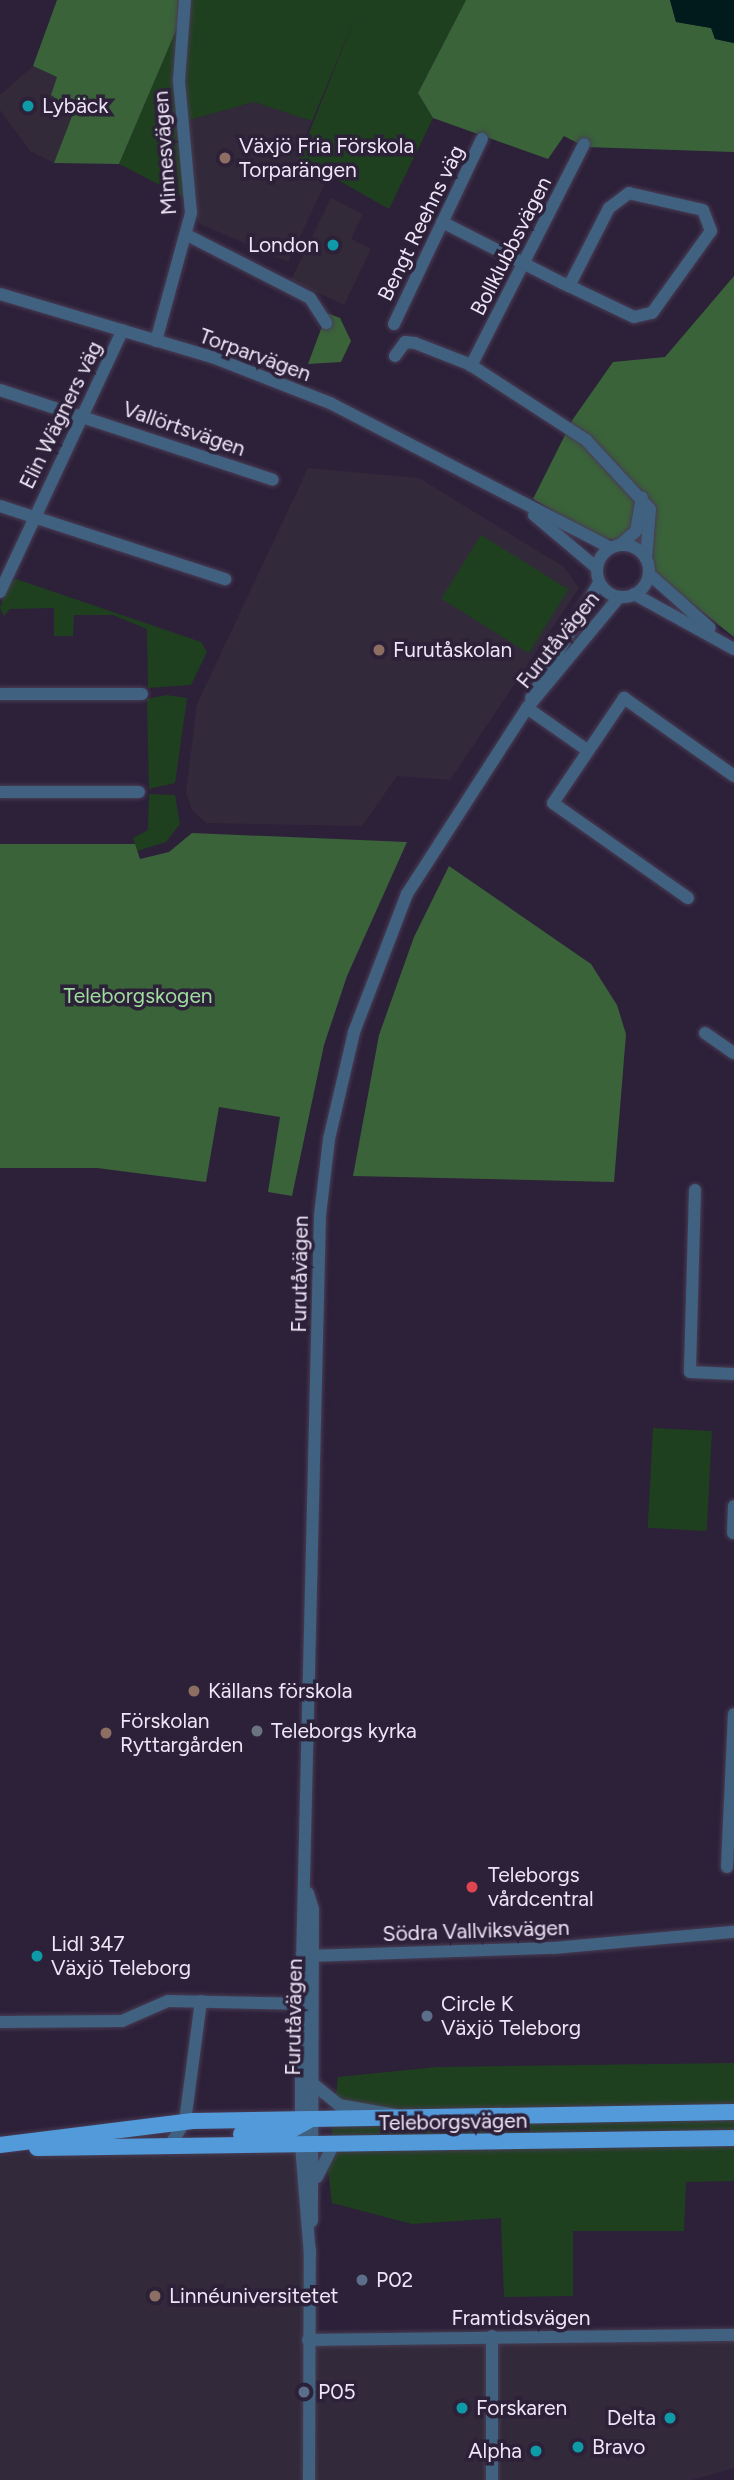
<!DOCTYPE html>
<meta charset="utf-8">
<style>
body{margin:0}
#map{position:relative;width:734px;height:2480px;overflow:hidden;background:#2d2039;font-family:Figtree,sans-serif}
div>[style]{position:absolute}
.commercial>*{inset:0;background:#332a39}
.education>*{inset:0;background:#322a3a}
.green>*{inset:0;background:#1f401f;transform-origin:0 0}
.forest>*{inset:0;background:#3a633a}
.water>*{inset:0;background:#011a1c}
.roads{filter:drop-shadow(0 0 2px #483c54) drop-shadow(0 0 2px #483c54)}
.minor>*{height:12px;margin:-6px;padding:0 6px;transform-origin:6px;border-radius:6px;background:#406180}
.minor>.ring{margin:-6px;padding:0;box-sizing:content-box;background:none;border:12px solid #406180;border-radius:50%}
.major>*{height:16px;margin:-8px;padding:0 8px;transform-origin:8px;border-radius:8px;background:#539ada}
.dots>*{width:19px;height:19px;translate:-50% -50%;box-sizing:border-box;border:4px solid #2d2039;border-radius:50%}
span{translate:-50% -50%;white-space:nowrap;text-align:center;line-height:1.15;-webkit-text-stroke:7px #2d2039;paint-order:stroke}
.poi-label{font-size:21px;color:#eee6f7}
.left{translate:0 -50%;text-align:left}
.right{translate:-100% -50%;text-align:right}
.street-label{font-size:21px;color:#eee6f7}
.park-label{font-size:21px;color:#9ede9c}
</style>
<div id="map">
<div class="commercial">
<i style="clip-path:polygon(33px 66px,57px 77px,75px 111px,54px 163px,30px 151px,0 110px,0 95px)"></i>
<i style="clip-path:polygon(331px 198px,363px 214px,351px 239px,371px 249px,344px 305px,291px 280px)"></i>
</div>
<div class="education">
<i style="clip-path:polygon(254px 102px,312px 121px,298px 153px,329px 175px,288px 262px,198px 223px,182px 122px)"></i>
<i style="clip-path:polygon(308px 468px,419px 478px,564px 567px,579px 588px,450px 780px,397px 776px,362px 826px,206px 823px,192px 810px,186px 793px,197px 704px)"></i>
<i style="clip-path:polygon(301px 2145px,309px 2340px,734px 2336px,734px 2468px,692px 2480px,0 2480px,0 2155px)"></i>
</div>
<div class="green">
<i style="clip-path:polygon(189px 0,466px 0,418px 93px,433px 118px,389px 209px,299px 158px,356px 15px,312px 121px,254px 102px,182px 122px,189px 200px,119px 164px)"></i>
<i style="left:481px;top:535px;width:103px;height:75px;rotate:32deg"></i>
<i style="clip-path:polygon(16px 579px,201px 642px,207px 652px,191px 685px,148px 688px,147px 629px,113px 615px,74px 615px,73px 636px,54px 636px,54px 608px,10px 609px,4px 616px,0 608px,8px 583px)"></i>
<i style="clip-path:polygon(166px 695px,187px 698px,175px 783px,149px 789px,147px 699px)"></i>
<i style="clip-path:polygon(149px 794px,175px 795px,180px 824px,166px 842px,137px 851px,133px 838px,148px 830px)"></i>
<i style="left:653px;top:1428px;width:59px;height:100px;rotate:3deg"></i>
<i style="clip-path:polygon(734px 2063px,734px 2181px,686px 2182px,684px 2231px,573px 2231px,573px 2296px,504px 2297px,501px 2218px,412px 2224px,332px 2203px,328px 2170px,338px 2077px,437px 2067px)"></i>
</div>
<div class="forest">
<i style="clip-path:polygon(57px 0,189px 0,119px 164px,54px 163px,74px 111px,51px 95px,57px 77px,33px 66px)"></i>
<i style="clip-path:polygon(466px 0,670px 0,676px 22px,712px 28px,715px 39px,734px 43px,734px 152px,585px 147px,564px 136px,548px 159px,433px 118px,418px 93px)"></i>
<i style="clip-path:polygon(734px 276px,734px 637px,657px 576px,636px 543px,599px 538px,533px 499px,573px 419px,613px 362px,665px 357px)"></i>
<i style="clip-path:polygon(327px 313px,340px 318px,351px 341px,341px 362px,308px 364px)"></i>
<i style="clip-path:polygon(192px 833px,407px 842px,347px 976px,324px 1045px,292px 1196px,268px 1192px,280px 1117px,219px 1107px,206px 1182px,97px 1168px,0 1168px,0 844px,135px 844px,140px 859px,169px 852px)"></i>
<i style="clip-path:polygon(449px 866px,591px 964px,617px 1005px,626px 1034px,614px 1182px,353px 1176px,379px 1035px,414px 937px)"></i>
</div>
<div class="water">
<i style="clip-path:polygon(670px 0,734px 0,734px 43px,715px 39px,711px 28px,676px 22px)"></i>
</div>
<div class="roads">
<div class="minor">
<i style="left:442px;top:222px;width:135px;rotate:26.9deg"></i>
<i style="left:562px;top:283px;width:8px;rotate:23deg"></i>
<i style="left:569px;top:286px;width:72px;rotate:25.5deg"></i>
<i style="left:634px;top:317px;width:18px;rotate:-13deg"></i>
<i style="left:652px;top:313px;width:101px;rotate:-54.3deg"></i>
<i style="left:711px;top:231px;width:22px;rotate:-111deg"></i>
<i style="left:703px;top:210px;width:76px;rotate:-167.1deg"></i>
<i style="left:629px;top:193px;width:25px;rotate:143deg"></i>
<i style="left:609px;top:208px;width:88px;rotate:117.1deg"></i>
<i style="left:187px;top:235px;width:138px;rotate:27.1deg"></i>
<i style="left:310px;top:298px;width:30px;rotate:57deg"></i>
<i style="left:0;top:294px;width:221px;rotate:16.6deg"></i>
<i style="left:212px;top:357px;width:127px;rotate:21.3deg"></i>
<i style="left:330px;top:403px;width:316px;rotate:27.3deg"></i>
<i style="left:394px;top:324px;width:205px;rotate:-64.6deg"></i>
<i style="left:156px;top:341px;width:133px;rotate:-74.7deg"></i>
<i style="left:191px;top:213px;width:134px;rotate:-95.2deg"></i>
<i style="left:179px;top:80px;width:80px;rotate:-85.7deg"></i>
<i style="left:395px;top:356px;width:17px;rotate:-54deg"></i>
<i style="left:405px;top:342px;width:10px;rotate:6deg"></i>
<i style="left:415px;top:343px;width:58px;rotate:21.3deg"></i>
<i style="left:469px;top:364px;width:140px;rotate:33deg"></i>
<i style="left:586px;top:440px;width:94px;rotate:47.2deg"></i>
<i style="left:650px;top:509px;width:50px;rotate:94.6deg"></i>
<i style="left:471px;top:366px;width:249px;rotate:-63deg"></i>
<i style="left:0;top:390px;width:287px;rotate:18.2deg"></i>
<i style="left:0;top:506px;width:237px;rotate:18deg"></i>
<i style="left:534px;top:515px;width:82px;rotate:40.1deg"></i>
<i style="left:620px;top:545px;width:21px;rotate:-41deg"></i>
<i style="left:636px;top:531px;width:34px;rotate:-80deg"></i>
<i class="ring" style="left:597px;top:545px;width:40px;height:40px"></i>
<i style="left:649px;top:574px;width:81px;rotate:41.5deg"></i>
<i style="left:0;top:592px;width:289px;rotate:-64.9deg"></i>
<i style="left:634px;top:594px;width:114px;rotate:28.8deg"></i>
<i style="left:0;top:694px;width:142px"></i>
<i style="left:531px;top:698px;width:134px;rotate:-59.4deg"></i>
<i style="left:527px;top:708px;width:73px;rotate:35deg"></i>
<i style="left:0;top:792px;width:139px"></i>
<i style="left:688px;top:898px;width:165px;rotate:-144.9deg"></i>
<i style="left:553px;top:803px;width:127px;rotate:-55.9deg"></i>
<i style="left:624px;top:698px;width:135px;rotate:35.3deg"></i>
<i style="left:705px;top:1033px;width:35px;rotate:35deg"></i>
<i style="left:695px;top:1190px;width:182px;rotate:91.6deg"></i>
<i style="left:690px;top:1372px;width:44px;rotate:2.6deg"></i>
<i style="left:733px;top:1533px;width:27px;rotate:-88deg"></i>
<i style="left:727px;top:1867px;width:153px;rotate:-87.4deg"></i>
<i style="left:308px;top:1893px;width:17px;rotate:73deg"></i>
<i style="left:313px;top:1909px;width:312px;rotate:90.2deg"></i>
<i style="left:308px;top:1956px;width:245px;rotate:-1.9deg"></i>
<i style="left:553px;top:1948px;width:182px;rotate:-5.1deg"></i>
<i style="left:0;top:2022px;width:122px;rotate:-0.5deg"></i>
<i style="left:122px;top:2021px;width:50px;rotate:-23.5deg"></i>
<i style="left:168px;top:2001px;width:139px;rotate:1.2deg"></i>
<i style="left:312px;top:2083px;width:35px;rotate:39deg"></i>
<i style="left:339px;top:2105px;width:57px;rotate:10.1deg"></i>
<i style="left:172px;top:2142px;width:25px;rotate:-58deg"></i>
<i style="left:185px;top:2121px;width:121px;rotate:-82.4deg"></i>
<i style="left:317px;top:2177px;width:36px;rotate:-63deg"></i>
<i style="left:310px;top:2255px;width:110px;rotate:-94.7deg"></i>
<i style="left:301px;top:2145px;width:142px;rotate:-90deg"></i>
<i style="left:301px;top:2003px;width:788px;rotate:-88.62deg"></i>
<i style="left:320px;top:1215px;width:77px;rotate:-83.2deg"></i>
<i style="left:329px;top:1139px;width:110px;rotate:-76.8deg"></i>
<i style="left:354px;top:1032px;width:148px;rotate:-69deg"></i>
<i style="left:407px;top:894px;width:221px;rotate:-57.2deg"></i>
<i style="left:527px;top:708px;width:144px;rotate:-50.3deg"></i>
<i style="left:308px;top:2340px;width:426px;rotate:-0.7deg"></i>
<i style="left:309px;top:2480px;width:231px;rotate:-89.8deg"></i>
<i style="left:492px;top:2480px;width:144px;rotate:-90deg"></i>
</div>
<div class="major">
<i style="left:241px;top:2134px;width:45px;rotate:-1.3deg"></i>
<i style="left:286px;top:2133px;width:29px;rotate:-29deg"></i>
<i style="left:0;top:2145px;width:194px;rotate:-7.1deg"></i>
<i style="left:193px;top:2121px;width:541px;rotate:-0.95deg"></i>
<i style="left:37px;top:2148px;width:697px;rotate:-0.82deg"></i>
</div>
</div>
<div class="dots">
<i style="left:28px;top:106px;background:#0f9aa8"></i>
<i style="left:225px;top:158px;background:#8d6e63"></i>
<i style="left:333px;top:245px;background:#0f9aa8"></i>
<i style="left:379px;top:650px;background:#8d6e63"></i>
<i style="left:194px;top:1691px;background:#8d6e63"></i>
<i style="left:257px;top:1731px;background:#6b7280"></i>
<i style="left:106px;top:1733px;background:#8d6e63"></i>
<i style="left:472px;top:1887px;background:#e0444e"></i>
<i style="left:37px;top:1956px;background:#0f9aa8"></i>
<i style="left:427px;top:2016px;background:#5c6f8a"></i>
<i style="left:362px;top:2280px;background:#5c6f8a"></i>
<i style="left:155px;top:2296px;background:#8d6e63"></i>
<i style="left:304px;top:2392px;background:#5c6f8a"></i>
<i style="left:462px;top:2408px;background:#0f9aa8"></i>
<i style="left:670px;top:2418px;background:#0f9aa8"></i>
<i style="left:578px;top:2447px;background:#0f9aa8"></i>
<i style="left:536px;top:2451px;background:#0f9aa8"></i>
</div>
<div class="poi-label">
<span class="left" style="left:42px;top:106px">Lybäck</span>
<span class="left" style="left:239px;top:158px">Växjö Fria Förskola<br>Torparängen</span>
<span class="right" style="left:319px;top:245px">London</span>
<span class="left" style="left:393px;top:650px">Furutåskolan</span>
<span class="left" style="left:208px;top:1691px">Källans förskola</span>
<span class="left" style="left:120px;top:1733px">Förskolan<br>Ryttargården</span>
<span class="left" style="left:271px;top:1731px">Teleborgs kyrka</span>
<span class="left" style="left:488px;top:1887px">Teleborgs<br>vårdcentral</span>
<span class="left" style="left:51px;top:1956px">Lidl 347<br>Växjö Teleborg</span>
<span class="left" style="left:441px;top:2016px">Circle K<br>Växjö Teleborg</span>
<span class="left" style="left:376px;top:2280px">P02</span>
<span class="left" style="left:169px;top:2296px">Linnéuniversitetet</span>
<span class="left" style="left:318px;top:2392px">P05</span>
<span class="left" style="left:476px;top:2408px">Forskaren</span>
<span class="right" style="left:656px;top:2418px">Delta</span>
<span class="left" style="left:592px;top:2447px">Bravo</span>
<span class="right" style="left:522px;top:2451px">Alpha</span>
</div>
<div class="street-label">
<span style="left:165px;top:153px;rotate:-94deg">Minnesvägen</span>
<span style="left:421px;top:223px;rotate:-64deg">Bengt Reehns väg</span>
<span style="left:511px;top:246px;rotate:-63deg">Bollklubbsvägen</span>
<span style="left:255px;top:355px;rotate:20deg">Torparvägen</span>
<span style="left:61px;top:415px;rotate:-64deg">Elin Wägners väg</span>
<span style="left:184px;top:429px;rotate:19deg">Vallörtsvägen</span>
<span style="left:558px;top:640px;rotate:-51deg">Furutåvägen</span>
<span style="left:300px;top:1274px;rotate:-89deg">Furutåvägen</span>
<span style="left:476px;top:1931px;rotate:-2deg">Södra Vallviksvägen</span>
<span style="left:294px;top:2017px;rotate:-89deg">Furutåvägen</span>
<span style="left:453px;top:2122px;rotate:-1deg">Teleborgsvägen</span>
<span style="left:521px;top:2318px">Framtidsvägen</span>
</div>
<div class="park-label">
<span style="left:138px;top:996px">Teleborgskogen</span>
</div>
</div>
